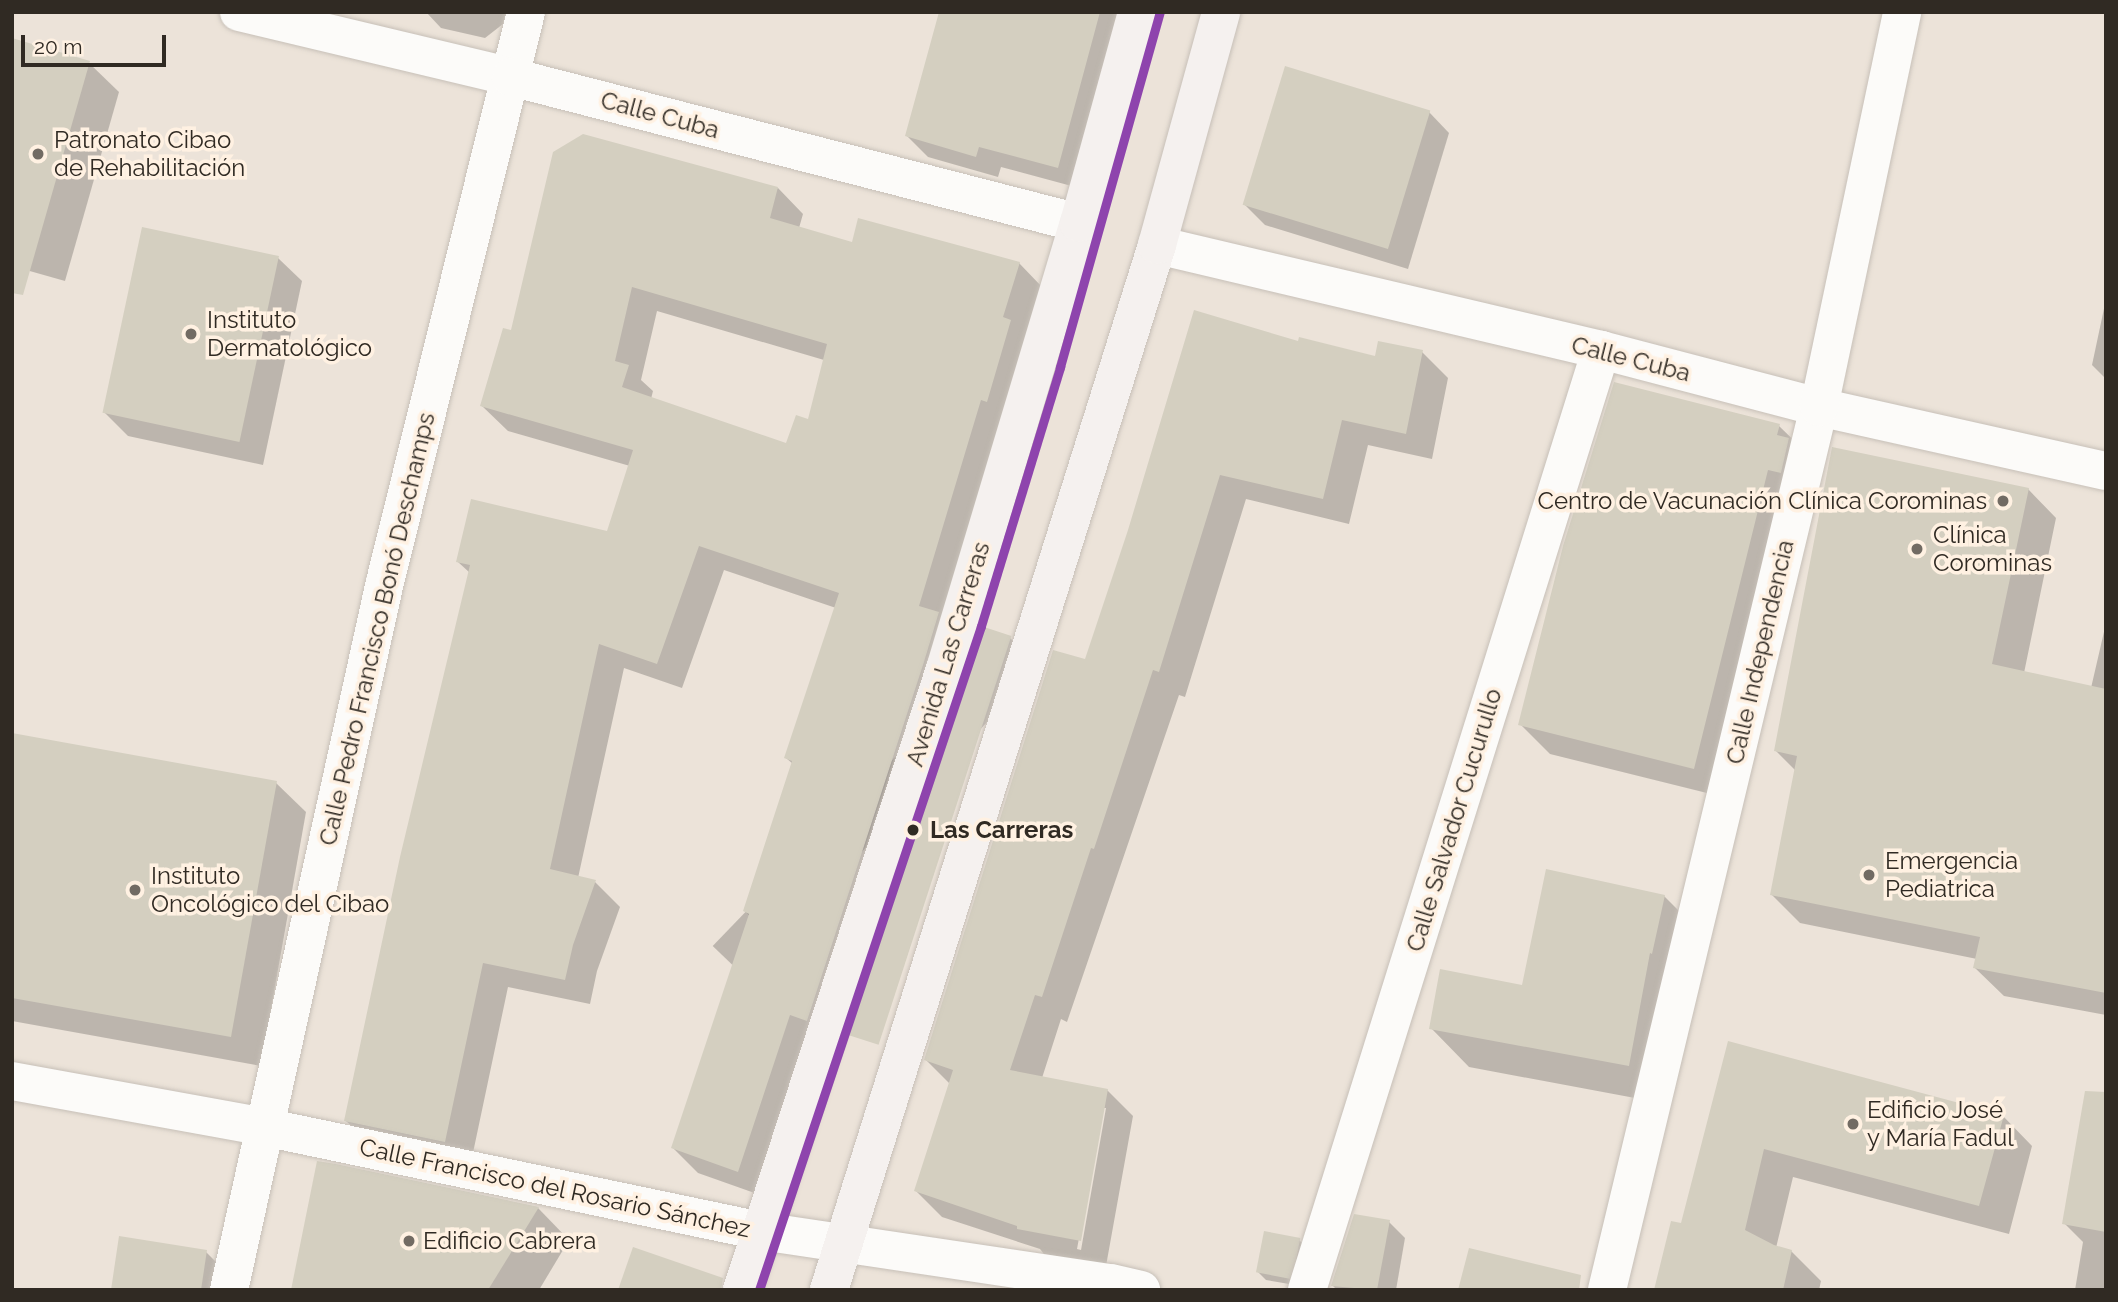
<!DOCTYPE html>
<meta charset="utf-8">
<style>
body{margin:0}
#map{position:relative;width:2118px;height:1302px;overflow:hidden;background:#ece3d9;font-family:Raleway,sans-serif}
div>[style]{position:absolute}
.shadow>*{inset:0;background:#0003;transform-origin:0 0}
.building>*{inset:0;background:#d4cfc0;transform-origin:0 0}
.roads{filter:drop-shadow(0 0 2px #c7c0b8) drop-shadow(0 0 2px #c7c0b8)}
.minor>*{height:38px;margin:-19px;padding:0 19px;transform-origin:19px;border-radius:19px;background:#fcfbf9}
.tertiary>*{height:38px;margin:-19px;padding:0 19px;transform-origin:19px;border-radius:19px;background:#fcfbf9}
.primary>*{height:38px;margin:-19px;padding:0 19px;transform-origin:19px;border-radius:19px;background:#f5f1ef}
.metro-1>*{height:9px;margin:-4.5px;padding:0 4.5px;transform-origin:4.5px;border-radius:4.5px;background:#8e44ad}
.dots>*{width:19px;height:19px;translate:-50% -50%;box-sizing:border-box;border:4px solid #fff1e2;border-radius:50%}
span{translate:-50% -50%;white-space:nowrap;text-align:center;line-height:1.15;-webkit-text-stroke:7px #fff1e2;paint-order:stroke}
.street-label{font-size:24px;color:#302a23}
.poi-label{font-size:24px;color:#302a23}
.left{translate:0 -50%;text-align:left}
.right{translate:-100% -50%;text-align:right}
.stop-label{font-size:24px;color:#302a23;font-weight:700}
.frame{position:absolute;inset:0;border:14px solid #302a23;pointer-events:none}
.scale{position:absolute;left:21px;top:35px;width:145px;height:32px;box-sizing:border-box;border:4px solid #302a23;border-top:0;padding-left:9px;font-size:21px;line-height:24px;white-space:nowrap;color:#302a23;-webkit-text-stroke:5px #fff1e2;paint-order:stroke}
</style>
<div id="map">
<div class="shadow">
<i style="clip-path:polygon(426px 12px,506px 12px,503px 24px,485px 38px,441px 28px)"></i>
<i style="clip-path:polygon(941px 12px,1126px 12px,1079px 188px,1001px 167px,998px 177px,928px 157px,907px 136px)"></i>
<i style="clip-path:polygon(89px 63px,119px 92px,65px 281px,12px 266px)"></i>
<i style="clip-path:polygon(1429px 112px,1449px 133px,1408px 269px,1265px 225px,1245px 205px)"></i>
<i style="clip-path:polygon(evenodd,778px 188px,803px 214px,799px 228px,853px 244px,1019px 263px,1044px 289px,763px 1196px,698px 1173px,673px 1148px,750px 916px,745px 911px,793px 764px,786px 758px,836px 608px,724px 570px,682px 688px,624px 668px,578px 878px,595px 882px,620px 907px,597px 971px,590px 1004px,508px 987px,470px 1167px,372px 1146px,346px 1121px,470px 573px,458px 562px,608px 533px,630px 466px,508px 431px,482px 406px,513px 333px,778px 188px,657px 311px,824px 360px,809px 421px,787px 446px,651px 399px,653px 391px,641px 380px,657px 311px)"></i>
<i style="clip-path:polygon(278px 258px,302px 281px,263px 465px,128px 436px,104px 412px)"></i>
<i style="clip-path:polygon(2106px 299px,2106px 379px,2092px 365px)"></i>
<i style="clip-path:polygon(evenodd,1299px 343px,1377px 358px,1422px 352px,1448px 378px,1432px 459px,1368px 445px,1349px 524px,1246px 499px,1185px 697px,1179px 695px,1067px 1022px,1061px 1019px,1042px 1078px,1107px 1090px,1133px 1116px,1106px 1266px,1044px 1254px,1040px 1249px,942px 1217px,916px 1191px,950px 1084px,926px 1060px,1086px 661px,1299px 343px,1103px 1108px,1106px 1108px,1081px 1250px,1077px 1249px,1103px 1108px)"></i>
<i style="clip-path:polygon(1779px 426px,1809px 455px,1723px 797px,1550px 754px,1520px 724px)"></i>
<i style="clip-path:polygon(2028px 489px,2056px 518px,2024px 673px,2091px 688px,2106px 623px,2106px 1015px,2004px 996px,1975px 968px,1977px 959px,1800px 923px,1772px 895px,1796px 771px,1776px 751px)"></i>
<i style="left:1010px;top:638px;width:42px;height:428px;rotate:44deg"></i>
<i style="clip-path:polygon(12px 735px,276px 783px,306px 812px,261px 1066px,12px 1021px)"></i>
<i style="clip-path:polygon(1664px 896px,1703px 935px,1667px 1104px,1469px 1067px,1431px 1028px,1523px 987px)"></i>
<i style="clip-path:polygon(1729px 1044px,2003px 1116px,2032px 1146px,2009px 1234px,1793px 1177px,1776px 1248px,1791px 1251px,1821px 1281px,1819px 1290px,1655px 1290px,1683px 1226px)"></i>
<i style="clip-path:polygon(2106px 1149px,2106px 1290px,2075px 1290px,2083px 1242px,2064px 1223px)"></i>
<i style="clip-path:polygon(538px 1208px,569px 1240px,539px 1290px,293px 1290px)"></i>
<i style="clip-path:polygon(1389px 1222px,1405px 1238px,1396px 1290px,1337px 1290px,1333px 1286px)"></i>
<i style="clip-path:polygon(1299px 1240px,1307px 1248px,1295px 1285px,1266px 1280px,1258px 1272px)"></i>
<i style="clip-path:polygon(206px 1252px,222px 1268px,219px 1290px,112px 1290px)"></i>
</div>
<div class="building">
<i style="clip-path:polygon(939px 12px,1100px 12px,1058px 168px,979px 147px,976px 157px,905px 136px)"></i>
<i style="clip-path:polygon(12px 38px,90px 61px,23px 295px,12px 293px)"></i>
<i style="left:1285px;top:66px;width:152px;height:145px;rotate:17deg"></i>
<i style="clip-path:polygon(evenodd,583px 134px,778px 187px,770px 218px,852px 242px,858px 218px,1020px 262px,1003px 317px,1011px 320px,987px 402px,981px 400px,919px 606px,939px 612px,924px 662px,807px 1021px,790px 1015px,738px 1172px,671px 1148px,749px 914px,743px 911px,792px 761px,784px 758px,839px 593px,699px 546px,657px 664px,599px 644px,550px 869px,596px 880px,573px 945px,565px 980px,483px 963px,445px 1142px,344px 1121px,400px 857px,470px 565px,456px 562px,471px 499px,607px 531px,633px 450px,480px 406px,503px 328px,511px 330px,553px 152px,583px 134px,632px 287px,827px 344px,808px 419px,796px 415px,786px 443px,622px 387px,629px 365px,615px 361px,632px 287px)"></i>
<i style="left:142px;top:227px;width:140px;height:190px;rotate:12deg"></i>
<i style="clip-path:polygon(1194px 310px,1298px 341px,1299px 337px,1375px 356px,1378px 341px,1423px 350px,1406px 434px,1342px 420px,1323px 499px,1220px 475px,1159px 672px,1153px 670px,1094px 849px,1091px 848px,1042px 997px,1035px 995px,1010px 1070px,1108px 1089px,1081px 1241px,1017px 1229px,1017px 1226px,914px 1191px,953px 1070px,924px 1060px,1053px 650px,1085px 659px,1128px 530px)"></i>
<i style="clip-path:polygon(1614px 382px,1780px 424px,1777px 435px,1789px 438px,1781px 473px,1768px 470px,1694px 769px,1518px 725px,1563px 546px)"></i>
<i style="clip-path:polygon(1832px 447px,2029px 488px,1992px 664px,2106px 689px,2106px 993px,1973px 968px,1980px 937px,1770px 895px,1797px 756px,1774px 751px)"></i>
<i style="left:981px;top:626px;width:32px;height:430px;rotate:18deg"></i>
<i style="clip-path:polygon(12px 733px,277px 781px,231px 1037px,12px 998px)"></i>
<i style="clip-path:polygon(1546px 869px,1665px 895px,1652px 954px,1650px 953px,1629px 1066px,1429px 1029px,1440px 969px,1522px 985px)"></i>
<i style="clip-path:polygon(1728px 1041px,2004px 1115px,1979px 1206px,1764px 1149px,1745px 1230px,1774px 1245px,1792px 1250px,1783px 1290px,1654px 1290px,1671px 1221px,1681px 1223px)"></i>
<i style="clip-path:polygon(2085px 1091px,2106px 1092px,2106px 1232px,2062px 1224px)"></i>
<i style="clip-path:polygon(317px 1161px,336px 1164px,539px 1207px,488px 1290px,291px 1290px)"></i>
<i style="clip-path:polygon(1354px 1214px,1390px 1220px,1377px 1290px,1331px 1286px)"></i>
<i style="left:1264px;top:1231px;width:37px;height:42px;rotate:11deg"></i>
<i style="clip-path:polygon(119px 1236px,207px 1250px,201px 1290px,111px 1290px)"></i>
<i style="clip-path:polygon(633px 1247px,723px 1278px,721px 1290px,618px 1290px)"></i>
<i style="clip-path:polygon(1469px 1248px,1581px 1275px,1579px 1290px,1458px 1290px)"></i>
</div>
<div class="roads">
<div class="minor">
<i style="left:1157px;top:245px;width:456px;rotate:13.3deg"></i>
<i style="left:1601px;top:350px;width:225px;rotate:14.7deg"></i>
<i style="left:1819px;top:407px;width:294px;rotate:12.6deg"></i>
<i style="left:12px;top:1081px;width:256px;rotate:10.3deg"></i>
<i style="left:264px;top:1127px;width:508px;rotate:11.82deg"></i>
<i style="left:761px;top:1231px;width:354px;rotate:8.5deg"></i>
<i style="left:1111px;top:1283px;width:31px;rotate:13deg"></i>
<i style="left:229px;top:1290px;width:721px;rotate:-77.58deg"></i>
<i style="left:384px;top:586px;width:591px;rotate:-76.1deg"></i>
<i style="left:1307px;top:1290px;width:985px;rotate:-72.63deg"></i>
<i style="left:1607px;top:1290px;width:908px;rotate:-76.5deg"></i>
<i style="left:1819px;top:407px;width:404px;rotate:-78.1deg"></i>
</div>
<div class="tertiary">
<i style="left:239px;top:12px;width:280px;rotate:13.4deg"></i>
<i style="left:511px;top:77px;width:586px;rotate:14.42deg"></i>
</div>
<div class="primary">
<i style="left:742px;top:1290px;width:653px;rotate:-71.9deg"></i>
<i style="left:945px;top:669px;width:466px;rotate:-73.3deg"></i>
<i style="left:1079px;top:223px;width:219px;rotate:-74.6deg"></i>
<i style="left:829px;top:1290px;width:1095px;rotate:-72.57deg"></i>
<i style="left:1157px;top:245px;width:242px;rotate:-74.6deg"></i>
</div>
</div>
<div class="metro-1">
<i style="left:759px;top:1290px;width:700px;rotate:-71.51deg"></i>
<i style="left:981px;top:626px;width:271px;rotate:-73deg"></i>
<i style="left:1060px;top:367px;width:369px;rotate:-74.3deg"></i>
</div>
<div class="dots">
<i style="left:38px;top:154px;background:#726b63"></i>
<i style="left:191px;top:334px;background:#726b63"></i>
<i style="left:2003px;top:501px;background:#726b63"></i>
<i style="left:1917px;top:549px;background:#726b63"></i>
<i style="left:913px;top:830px;background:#302a23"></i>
<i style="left:1869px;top:875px;background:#726b63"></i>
<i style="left:135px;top:890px;background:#726b63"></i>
<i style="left:1853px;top:1124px;background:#726b63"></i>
<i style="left:409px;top:1241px;background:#726b63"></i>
</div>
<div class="street-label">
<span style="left:660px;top:115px;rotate:15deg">Calle Cuba</span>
<span style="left:1631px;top:359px;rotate:14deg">Calle Cuba</span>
<span style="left:377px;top:629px;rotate:-77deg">Calle Pedro Francisco Bonó Deschamps</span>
<span style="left:1760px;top:652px;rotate:-77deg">Calle Independencia</span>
<span style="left:948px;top:654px;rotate:-73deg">Avenida Las Carreras</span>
<span style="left:1454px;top:820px;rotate:-73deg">Calle Salvador Cucurullo</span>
<span style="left:555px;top:1188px;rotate:12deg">Calle Francisco del Rosario Sánchez</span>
</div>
<div class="poi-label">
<span class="left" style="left:54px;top:154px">Patronato Cibao<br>de Rehabilitación</span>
<span class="left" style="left:207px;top:334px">Instituto<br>Dermatológico</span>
<span class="right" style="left:1987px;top:501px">Centro de Vacunación Clínica Corominas</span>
<span class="left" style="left:1933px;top:549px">Clínica<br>Corominas</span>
<span class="left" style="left:1885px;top:875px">Emergencia<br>Pediatrica</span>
<span class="left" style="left:151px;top:890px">Instituto<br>Oncológico del Cibao</span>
<span class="left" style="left:1867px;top:1124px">Edificio José<br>y María Fadul</span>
<span class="left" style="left:423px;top:1241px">Edificio Cabrera</span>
</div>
<div class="stop-label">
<span class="left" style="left:930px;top:830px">Las Carreras</span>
</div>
<div class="frame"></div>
<div class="scale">20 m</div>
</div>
